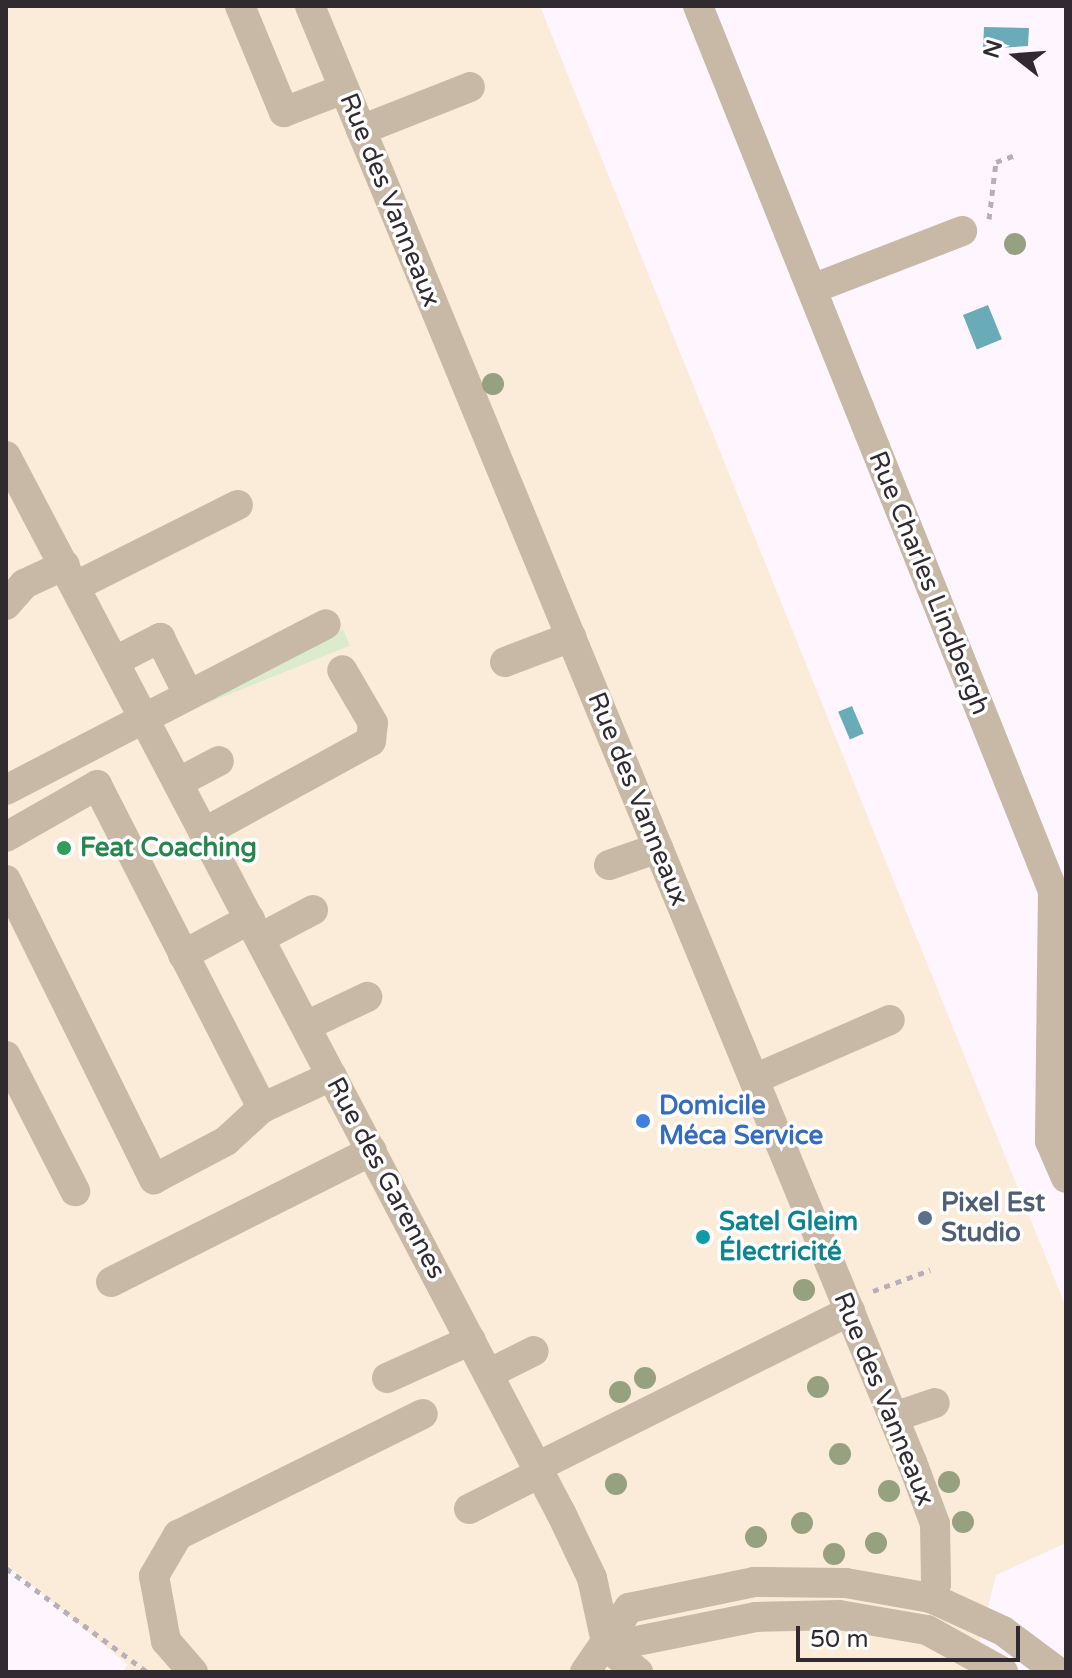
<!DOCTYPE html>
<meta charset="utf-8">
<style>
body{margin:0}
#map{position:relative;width:1072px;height:1678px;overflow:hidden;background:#fef5fe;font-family:"Varela Round",sans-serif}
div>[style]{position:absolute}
.commercial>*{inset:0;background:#fbecd9}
.green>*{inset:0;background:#dcebcc;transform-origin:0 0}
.water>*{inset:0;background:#69abb6;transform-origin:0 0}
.path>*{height:5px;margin-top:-2.5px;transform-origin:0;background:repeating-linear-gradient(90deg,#b8b0b8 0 6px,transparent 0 12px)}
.minor>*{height:30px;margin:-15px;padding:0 15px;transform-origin:15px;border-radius:15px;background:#c8b8a6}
.trees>*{width:22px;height:22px;margin:-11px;border-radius:50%;background:#96a180}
.dots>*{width:22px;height:22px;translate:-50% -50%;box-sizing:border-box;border:4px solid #fff;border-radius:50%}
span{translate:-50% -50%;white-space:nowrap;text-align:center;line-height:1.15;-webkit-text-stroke:7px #fff;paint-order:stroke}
.street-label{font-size:26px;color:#312b31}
.leisure-label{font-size:26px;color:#27864d;font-weight:700}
.left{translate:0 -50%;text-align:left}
.shop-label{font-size:26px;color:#366cbe;font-weight:700}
.service-label{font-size:26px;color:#4e5e75;font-weight:700}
.culture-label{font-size:26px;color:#0d838f;font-weight:700}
.frame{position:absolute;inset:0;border:8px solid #312b31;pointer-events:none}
.north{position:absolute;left:976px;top:16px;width:80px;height:80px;-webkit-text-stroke:6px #fff;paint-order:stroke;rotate:287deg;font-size:22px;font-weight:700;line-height:32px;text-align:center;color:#312b31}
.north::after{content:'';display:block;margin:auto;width:28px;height:36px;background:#312b31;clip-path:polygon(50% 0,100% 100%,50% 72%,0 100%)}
.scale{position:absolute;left:796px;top:1626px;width:224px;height:36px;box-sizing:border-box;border:4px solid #312b31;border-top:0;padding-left:10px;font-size:24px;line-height:28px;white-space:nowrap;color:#312b31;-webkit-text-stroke:6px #fff;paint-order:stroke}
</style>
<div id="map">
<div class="commercial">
<i style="clip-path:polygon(6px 6px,540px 6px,1066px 1307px,1066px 1543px,996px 1575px,972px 1672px,122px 1672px,128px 1665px,6px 1564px)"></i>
</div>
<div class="green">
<i style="left:343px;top:629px;width:18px;height:188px;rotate:68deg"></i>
</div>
<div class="water">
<i style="clip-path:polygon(984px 27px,1029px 28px,1028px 46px,983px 49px)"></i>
<i style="left:988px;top:305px;width:37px;height:27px;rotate:68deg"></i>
<i style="left:852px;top:706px;width:30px;height:15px;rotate:67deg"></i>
</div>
<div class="path">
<i style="left:989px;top:219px;width:57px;rotate:-83deg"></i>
<i style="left:996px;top:162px;width:23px;rotate:-20deg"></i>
<i style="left:873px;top:1291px;width:61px;rotate:-20.2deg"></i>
<i style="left:6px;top:1568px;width:175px;rotate:36.4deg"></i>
</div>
<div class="minor">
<i style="left:240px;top:6px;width:115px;rotate:67.5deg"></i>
<i style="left:284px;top:112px;width:64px;rotate:-21deg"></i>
<i style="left:310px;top:6px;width:1576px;rotate:67.54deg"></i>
<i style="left:912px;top:1462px;width:66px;rotate:69.6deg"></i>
<i style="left:935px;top:1524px;width:60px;rotate:89deg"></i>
<i style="left:936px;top:1584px;width:15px;rotate:110deg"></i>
<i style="left:698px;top:6px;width:954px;rotate:68.14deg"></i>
<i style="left:1053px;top:891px;width:250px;rotate:90.7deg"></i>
<i style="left:1050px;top:1141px;width:40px;rotate:66.6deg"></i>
<i style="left:361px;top:130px;width:117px;rotate:-21.5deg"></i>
<i style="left:812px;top:289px;width:161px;rotate:-21.1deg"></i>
<i style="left:6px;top:456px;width:1194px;rotate:62.3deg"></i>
<i style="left:561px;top:1513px;width:72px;rotate:64.5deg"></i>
<i style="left:592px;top:1578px;width:71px;rotate:77.7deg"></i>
<i style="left:76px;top:586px;width:181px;rotate:-26.6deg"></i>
<i style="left:6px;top:605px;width:28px;rotate:-49deg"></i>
<i style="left:24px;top:584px;width:45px;rotate:-24.9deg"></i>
<i style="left:115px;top:661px;width:51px;rotate:-27.1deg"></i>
<i style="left:160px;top:638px;width:63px;rotate:63.4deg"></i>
<i style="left:505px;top:662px;width:71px;rotate:-20.7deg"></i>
<i style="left:179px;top:782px;width:45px;rotate:-27.7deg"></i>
<i style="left:6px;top:790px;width:360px;rotate:-27.4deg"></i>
<i style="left:205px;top:832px;width:189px;rotate:-28.7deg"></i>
<i style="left:371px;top:741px;width:18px;rotate:-84deg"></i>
<i style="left:373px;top:723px;width:61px;rotate:-120.3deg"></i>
<i style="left:6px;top:837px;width:105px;rotate:-29.7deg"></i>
<i style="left:97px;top:785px;width:363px;rotate:62.9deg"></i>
<i style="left:609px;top:865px;width:52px;rotate:-19.1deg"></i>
<i style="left:6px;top:880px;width:334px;rotate:63.7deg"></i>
<i style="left:154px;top:1179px;width:81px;rotate:-27.8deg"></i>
<i style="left:226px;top:1141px;width:49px;rotate:-42.5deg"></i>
<i style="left:262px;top:1108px;width:77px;rotate:-24.6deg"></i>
<i style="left:260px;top:938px;width:60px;rotate:-27.8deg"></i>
<i style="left:183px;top:955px;width:76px;rotate:-28.2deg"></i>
<i style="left:306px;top:1026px;width:68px;rotate:-25.4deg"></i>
<i style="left:6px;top:1056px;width:152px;rotate:62.9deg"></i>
<i style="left:754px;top:1079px;width:148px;rotate:-23.5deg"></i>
<i style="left:111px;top:1282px;width:292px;rotate:-26.7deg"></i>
<i style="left:488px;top:1374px;width:51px;rotate:-26.6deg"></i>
<i style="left:387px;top:1378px;width:92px;rotate:-24.3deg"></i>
<i style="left:894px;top:1417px;width:43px;rotate:-18.9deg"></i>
<i style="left:537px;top:1467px;width:350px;rotate:-26.5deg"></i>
<i style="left:469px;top:1509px;width:80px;rotate:-26.9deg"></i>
<i style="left:607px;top:1647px;width:152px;rotate:-11.4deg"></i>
<i style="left:756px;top:1617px;width:83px;rotate:-1.4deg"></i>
<i style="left:839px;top:1615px;width:89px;rotate:9.7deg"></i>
<i style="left:927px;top:1630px;width:87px;rotate:28.9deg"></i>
<i style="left:607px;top:1647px;width:40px;rotate:39deg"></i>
<i style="left:193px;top:1672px;width:41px;rotate:-131.1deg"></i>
<i style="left:166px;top:1641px;width:66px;rotate:-100.5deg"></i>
<i style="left:154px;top:1576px;width:48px;rotate:-59.7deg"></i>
<i style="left:178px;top:1535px;width:273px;rotate:-26.3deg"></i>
<i style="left:585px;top:1672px;width:78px;rotate:-55.5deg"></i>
<i style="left:629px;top:1608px;width:128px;rotate:-11.7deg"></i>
<i style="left:754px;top:1582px;width:92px;rotate:0.6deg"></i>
<i style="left:846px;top:1583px;width:86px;rotate:10deg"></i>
<i style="left:931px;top:1598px;width:79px;rotate:24.6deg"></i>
<i style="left:1003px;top:1631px;width:69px;rotate:36.7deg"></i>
</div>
<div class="trees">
<i style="left:1015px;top:244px"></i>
<i style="left:493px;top:384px"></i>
<i style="left:804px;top:1290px"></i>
<i style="left:645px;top:1378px"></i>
<i style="left:818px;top:1387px"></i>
<i style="left:620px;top:1392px"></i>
<i style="left:840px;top:1454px"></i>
<i style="left:949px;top:1482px"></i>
<i style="left:616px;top:1484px"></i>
<i style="left:889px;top:1491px"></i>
<i style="left:963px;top:1522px"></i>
<i style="left:802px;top:1523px"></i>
<i style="left:756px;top:1537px"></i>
<i style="left:876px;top:1543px"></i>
<i style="left:834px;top:1554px"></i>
</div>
<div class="dots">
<i style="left:64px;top:848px;background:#2e9e5b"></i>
<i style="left:643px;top:1121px;background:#3f7fe0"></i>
<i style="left:925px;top:1218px;background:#5c6f8a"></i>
<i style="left:703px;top:1237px;background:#0f9aa8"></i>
</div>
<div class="street-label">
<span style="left:390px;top:200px;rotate:68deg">Rue des Vanneaux</span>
<span style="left:929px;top:583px;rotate:68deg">Rue Charles Lindbergh</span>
<span style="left:638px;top:799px;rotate:68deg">Rue des Vanneaux</span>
<span style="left:386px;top:1178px;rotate:62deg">Rue des Garennes</span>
<span style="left:884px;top:1399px;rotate:68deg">Rue des Vanneaux</span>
</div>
<div class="leisure-label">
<span class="left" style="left:80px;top:848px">Feat Coaching</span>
</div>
<div class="shop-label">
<span class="left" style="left:659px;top:1121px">Domicile<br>Méca Service</span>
</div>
<div class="service-label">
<span class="left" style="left:941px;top:1218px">Pixel Est<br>Studio</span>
</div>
<div class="culture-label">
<span class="left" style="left:719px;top:1237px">Satel Gleim<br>Électricité</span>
</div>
<div class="frame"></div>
<div class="north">N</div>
<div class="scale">50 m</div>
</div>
